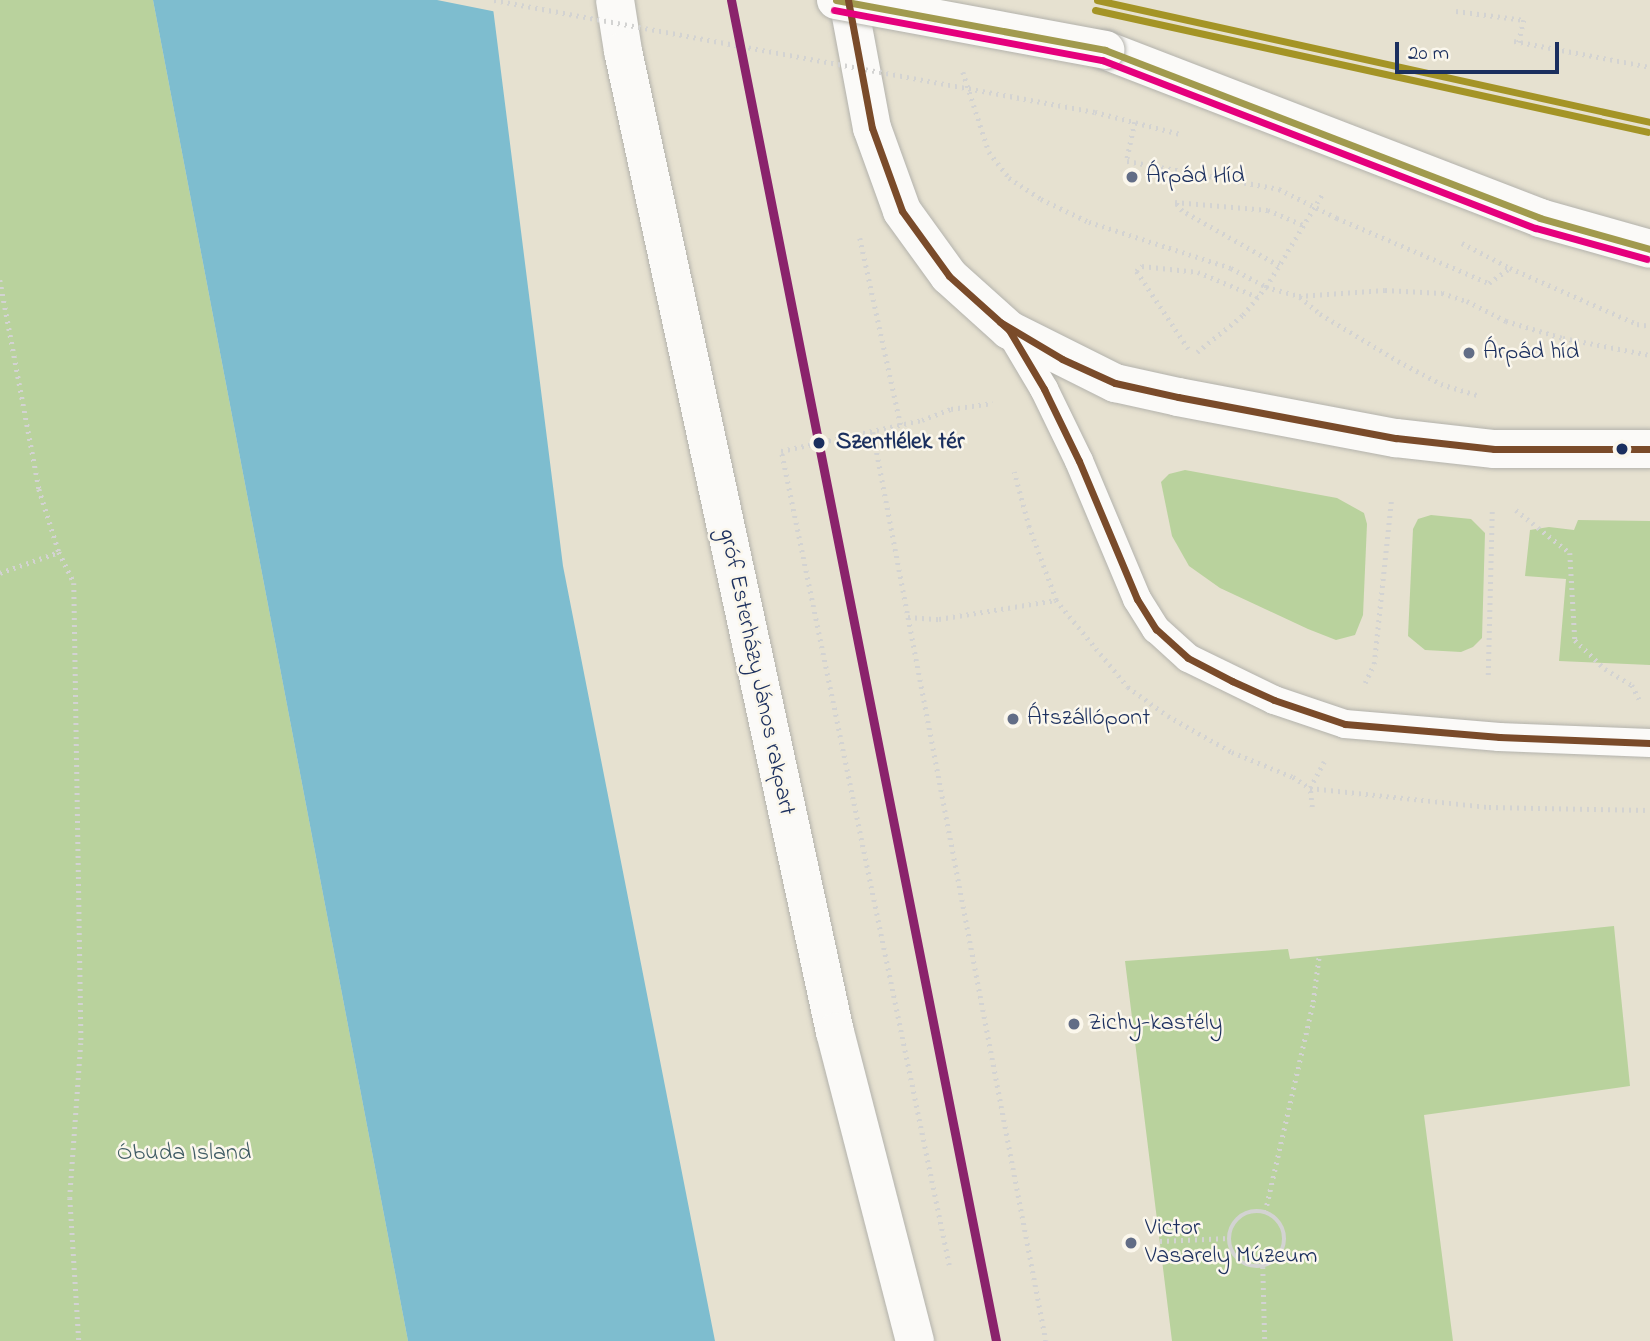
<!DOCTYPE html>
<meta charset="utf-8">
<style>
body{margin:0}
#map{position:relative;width:1650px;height:1341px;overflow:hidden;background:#e6e1d0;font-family:"Indie Flower",sans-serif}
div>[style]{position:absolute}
.green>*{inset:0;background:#b9d29d}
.water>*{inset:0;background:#7ebdcf}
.pier>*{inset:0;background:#e6e1d0}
.path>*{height:4.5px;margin-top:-2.25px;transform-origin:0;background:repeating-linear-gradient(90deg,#d3d3d2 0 2px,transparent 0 7px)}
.path>.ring{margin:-2.25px;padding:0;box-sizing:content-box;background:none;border:4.5px solid #d3d3d2;border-radius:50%}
.roads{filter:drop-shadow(0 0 2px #b3b2ac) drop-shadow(0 0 2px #b3b2ac)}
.service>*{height:28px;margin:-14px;padding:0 14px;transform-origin:14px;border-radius:14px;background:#fbfaf8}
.tertiary>*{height:38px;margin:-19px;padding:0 19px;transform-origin:19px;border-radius:19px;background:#fbfaf8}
.secondary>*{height:38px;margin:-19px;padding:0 19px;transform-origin:19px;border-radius:19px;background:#fbfaf8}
.primary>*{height:38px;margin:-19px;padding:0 19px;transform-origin:19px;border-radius:19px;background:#fbfaf8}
.path-bridge>*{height:4.5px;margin-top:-2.25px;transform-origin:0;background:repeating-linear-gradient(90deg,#d3d3d2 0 2px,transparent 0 7px)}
.bridges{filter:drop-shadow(0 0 2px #b3b2ac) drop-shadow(0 0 2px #b3b2ac)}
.primary-bridge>*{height:38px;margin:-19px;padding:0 19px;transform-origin:19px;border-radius:19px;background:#fbfaf8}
.bus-1>*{height:7px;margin:-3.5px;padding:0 3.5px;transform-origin:3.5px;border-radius:3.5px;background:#a19a4e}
.bus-2>*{height:7px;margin:-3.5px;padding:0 3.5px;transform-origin:3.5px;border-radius:3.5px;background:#7a4b2a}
.bus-3>*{height:7px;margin:-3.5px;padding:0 3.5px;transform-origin:3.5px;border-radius:3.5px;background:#e5007d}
.rail-1>*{height:9px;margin:-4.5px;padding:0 4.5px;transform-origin:4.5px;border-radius:4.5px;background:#8a236c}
.tram-1>*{height:7px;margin:-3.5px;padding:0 3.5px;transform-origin:3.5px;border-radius:3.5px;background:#a49426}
.tram-2>*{height:7px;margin:-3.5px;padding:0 3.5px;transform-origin:3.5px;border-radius:3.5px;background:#a49426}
.dots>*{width:19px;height:19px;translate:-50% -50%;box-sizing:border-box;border:4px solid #fbf7ec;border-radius:50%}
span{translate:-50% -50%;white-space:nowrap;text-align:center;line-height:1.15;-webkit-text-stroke:5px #fbf7ec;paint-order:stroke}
.poi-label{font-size:24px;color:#1b2f5e}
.left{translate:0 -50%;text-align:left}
.stop-label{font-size:24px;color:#1b2f5e;font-weight:700}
.street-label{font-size:24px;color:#1b2f5e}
.park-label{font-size:24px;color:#405c65}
.scale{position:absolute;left:1395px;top:42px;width:164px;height:32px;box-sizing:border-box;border:4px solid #1b2f5e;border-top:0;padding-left:9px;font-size:21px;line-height:24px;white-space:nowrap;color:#1b2f5e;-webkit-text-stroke:5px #fbf7ec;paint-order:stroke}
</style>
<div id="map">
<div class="green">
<i style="clip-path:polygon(0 0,153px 0,408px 1341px,0 1341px)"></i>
<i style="clip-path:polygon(1185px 470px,1337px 498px,1364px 513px,1367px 524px,1363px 615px,1355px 635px,1336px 640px,1308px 629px,1220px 588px,1189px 566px,1172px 536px,1161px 482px,1169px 474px)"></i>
<i style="clip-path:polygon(1431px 515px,1471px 519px,1485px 533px,1482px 638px,1473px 647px,1461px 652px,1425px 650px,1408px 636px,1413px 529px,1418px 519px)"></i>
<i style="clip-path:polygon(1578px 520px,1650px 521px,1650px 665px,1559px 661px,1566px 579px,1525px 576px,1530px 530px,1549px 527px,1574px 530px)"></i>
<i style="clip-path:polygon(1614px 926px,1630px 1086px,1424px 1115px,1453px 1341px,1172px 1341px,1125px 961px,1288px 949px,1290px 959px)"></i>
</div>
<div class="water">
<i style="clip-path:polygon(153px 0,492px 0,563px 566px,715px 1341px,408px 1341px)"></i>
</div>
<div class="pier">
<i style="clip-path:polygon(437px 0,496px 0,497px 12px)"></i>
</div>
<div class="path">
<i style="left:1456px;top:11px;width:69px;rotate:7.5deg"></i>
<i style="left:1524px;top:20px;width:23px;rotate:103deg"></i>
<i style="left:1514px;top:41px;width:138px;rotate:10.8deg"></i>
<i style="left:963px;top:72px;width:84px;rotate:72deg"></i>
<i style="left:989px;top:152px;width:33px;rotate:52deg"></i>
<i style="left:1009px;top:178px;width:38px;rotate:33deg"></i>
<i style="left:1041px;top:199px;width:53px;rotate:25.6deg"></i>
<i style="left:1089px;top:222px;width:149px;rotate:17.9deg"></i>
<i style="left:1231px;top:268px;width:40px;rotate:28deg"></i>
<i style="left:1266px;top:287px;width:34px;rotate:15deg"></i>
<i style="left:1299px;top:296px;width:86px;rotate:-4deg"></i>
<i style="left:1385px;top:290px;width:57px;rotate:3deg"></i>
<i style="left:1442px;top:293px;width:26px;rotate:18deg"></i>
<i style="left:1467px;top:301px;width:44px;rotate:27.1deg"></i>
<i style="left:1506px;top:321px;width:59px;rotate:16.6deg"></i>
<i style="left:1563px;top:338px;width:89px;rotate:11.1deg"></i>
<i style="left:1095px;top:112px;width:88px;rotate:14.5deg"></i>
<i style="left:1135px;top:122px;width:40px;rotate:102deg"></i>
<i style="left:1127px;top:161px;width:155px;rotate:10.4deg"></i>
<i style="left:1279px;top:189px;width:65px;rotate:26.6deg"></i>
<i style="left:1337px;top:218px;width:165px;rotate:23.2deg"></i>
<i style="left:1489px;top:283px;width:26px;rotate:-36deg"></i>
<i style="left:860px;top:238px;width:192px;rotate:77.7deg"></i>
<i style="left:1462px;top:243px;width:54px;rotate:27.5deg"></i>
<i style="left:1510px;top:268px;width:139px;rotate:23.8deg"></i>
<i style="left:1637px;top:324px;width:13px;rotate:9deg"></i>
<i style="left:1279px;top:266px;width:112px;rotate:-150.4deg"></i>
<i style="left:1182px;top:211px;width:11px;rotate:-128deg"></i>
<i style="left:1175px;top:202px;width:93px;rotate:4.9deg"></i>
<i style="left:1268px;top:210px;width:39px;rotate:23deg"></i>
<i style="left:0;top:280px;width:213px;rotate:79.4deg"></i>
<i style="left:39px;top:489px;width:66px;rotate:72.4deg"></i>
<i style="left:59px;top:552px;width:34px;rotate:64deg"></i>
<i style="left:74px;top:583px;width:460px;rotate:89.1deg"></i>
<i style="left:81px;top:1043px;width:155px;rotate:94.1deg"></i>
<i style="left:70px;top:1198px;width:143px;rotate:86.4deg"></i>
<i style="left:1300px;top:297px;width:26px;rotate:40deg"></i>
<i style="left:1320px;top:314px;width:91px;rotate:31.1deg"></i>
<i style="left:1398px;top:361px;width:49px;rotate:28.1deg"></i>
<i style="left:1441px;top:384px;width:38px;rotate:17deg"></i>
<i style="left:1188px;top:349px;width:94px;rotate:-123.7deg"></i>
<i style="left:1136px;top:271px;width:8px;rotate:-40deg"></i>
<i style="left:1142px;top:266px;width:56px;rotate:6.1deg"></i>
<i style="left:1198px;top:272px;width:65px;rotate:22.6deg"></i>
<i style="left:1197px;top:352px;width:59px;rotate:-38.8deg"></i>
<i style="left:1243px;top:315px;width:36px;rotate:-51deg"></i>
<i style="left:1266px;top:287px;width:110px;rotate:-58.8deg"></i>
<i style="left:873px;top:432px;width:925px;rotate:79.22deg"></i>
<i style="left:1516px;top:510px;width:69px;rotate:38.5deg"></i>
<i style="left:1570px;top:553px;width:87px;rotate:86.7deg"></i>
<i style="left:1575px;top:640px;width:42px;rotate:44deg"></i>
<i style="left:1605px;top:669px;width:31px;rotate:31deg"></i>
<i style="left:1632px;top:685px;width:16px;rotate:63deg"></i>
<i style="left:0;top:573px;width:63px;rotate:-19.6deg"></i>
<i style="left:1056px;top:600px;width:113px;rotate:50.4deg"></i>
<i style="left:1128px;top:687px;width:49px;rotate:35.9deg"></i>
<i style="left:1168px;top:716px;width:73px;rotate:29.4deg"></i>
<i style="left:1232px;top:752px;width:66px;rotate:22.3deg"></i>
<i style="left:1293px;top:777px;width:20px;rotate:33deg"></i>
<i style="left:1310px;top:788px;width:180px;rotate:6.1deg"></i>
<i style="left:1489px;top:807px;width:161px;rotate:1.1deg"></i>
<i style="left:908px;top:617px;width:31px;rotate:4deg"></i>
<i style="left:939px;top:619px;width:119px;rotate:-9.2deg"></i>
<i style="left:1056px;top:600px;width:78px;rotate:-110.3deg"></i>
<i style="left:1029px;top:527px;width:57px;rotate:-105.3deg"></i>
<i style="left:1488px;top:675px;width:165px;rotate:-88.6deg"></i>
<i style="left:1365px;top:683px;width:21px;rotate:-65deg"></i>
<i style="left:1374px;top:664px;width:164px;rotate:-84deg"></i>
<i style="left:1312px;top:807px;width:19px;rotate:-96deg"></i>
<i style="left:1310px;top:788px;width:30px;rotate:-62deg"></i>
<i class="ring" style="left:1229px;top:1211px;width:51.5px;height:51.5px"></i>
<i style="left:1265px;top:1212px;width:215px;rotate:-77.1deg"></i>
<i style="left:1313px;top:1002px;width:46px;rotate:-82.6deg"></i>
<i style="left:1160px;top:1241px;width:69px;rotate:-2.5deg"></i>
<i style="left:949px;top:1265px;width:831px;rotate:-101.66deg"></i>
<i style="left:781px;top:451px;width:144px;rotate:-12.4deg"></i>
<i style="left:922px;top:420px;width:31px;rotate:-21deg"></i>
<i style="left:951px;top:409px;width:42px;rotate:-8.1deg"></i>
<i style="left:1263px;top:1267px;width:74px;rotate:88.5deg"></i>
</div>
<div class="roads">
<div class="service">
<i style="left:1009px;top:330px;width:69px;rotate:59.3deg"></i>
<i style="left:1044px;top:389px;width:80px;rotate:64.1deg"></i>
<i style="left:1079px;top:461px;width:150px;rotate:67.2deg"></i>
<i style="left:1137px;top:599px;width:36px;rotate:58deg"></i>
<i style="left:1156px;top:629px;width:43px;rotate:42.2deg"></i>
<i style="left:1188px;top:658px;width:96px;rotate:26deg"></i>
<i style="left:1274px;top:700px;width:75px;rotate:18.7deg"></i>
<i style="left:1345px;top:724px;width:155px;rotate:4.8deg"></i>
<i style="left:1499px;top:737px;width:151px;rotate:2.3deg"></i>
</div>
<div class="tertiary">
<i style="left:848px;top:0;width:130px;rotate:79.4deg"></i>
<i style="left:872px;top:128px;width:88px;rotate:70.1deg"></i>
<i style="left:902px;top:211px;width:80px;rotate:54.1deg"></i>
<i style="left:949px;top:276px;width:81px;rotate:42deg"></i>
<i style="left:1009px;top:330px;width:119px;rotate:26.6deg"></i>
<i style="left:1115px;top:383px;width:65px;rotate:12.5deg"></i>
<i style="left:1178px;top:397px;width:222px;rotate:10.7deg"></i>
<i style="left:1396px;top:438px;width:99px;rotate:6.4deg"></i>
<i style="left:1494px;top:449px;width:156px"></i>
</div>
<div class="secondary">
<i style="left:615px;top:0;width:52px;rotate:81.1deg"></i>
<i style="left:623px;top:51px;width:1004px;rotate:77.81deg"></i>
<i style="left:835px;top:1032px;width:319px;rotate:75.5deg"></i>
</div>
<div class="primary">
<i style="left:1105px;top:50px;width:466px;rotate:21.1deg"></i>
<i style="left:1540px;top:218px;width:114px;rotate:15.7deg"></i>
</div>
</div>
<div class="path-bridge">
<i style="left:494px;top:0;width:611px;rotate:10.56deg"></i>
</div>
<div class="bridges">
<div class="primary-bridge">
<i style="left:836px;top:0;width:274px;rotate:10.5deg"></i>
</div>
</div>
<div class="bus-1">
<i style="left:836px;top:0;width:274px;rotate:10.5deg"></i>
<i style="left:1105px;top:50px;width:466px;rotate:21.1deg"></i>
<i style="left:1540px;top:218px;width:114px;rotate:15.7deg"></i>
</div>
<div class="bus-2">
<i style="left:848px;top:0;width:130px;rotate:79.4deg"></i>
<i style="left:872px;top:128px;width:88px;rotate:70.1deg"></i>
<i style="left:902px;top:211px;width:80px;rotate:54.1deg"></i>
<i style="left:949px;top:276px;width:81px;rotate:42deg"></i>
<i style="left:1009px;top:330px;width:69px;rotate:59.3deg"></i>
<i style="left:1044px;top:389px;width:80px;rotate:64.1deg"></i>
<i style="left:1079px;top:461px;width:150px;rotate:67.2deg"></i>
<i style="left:1137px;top:599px;width:36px;rotate:58deg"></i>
<i style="left:1156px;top:629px;width:43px;rotate:42.2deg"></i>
<i style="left:1188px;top:658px;width:50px;rotate:27.6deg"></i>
<i style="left:1232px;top:681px;width:46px;rotate:24.3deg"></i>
<i style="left:1274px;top:700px;width:75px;rotate:18.7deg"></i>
<i style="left:1345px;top:724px;width:155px;rotate:4.8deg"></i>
<i style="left:1499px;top:737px;width:151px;rotate:2.3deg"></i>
<i style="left:1000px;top:322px;width:72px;rotate:30.8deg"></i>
<i style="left:1062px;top:359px;width:58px;rotate:24.4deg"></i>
<i style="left:1115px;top:383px;width:65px;rotate:12.5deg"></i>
<i style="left:1178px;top:397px;width:222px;rotate:10.7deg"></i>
<i style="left:1396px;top:438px;width:99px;rotate:6.4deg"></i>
<i style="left:1494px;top:449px;width:156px"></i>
</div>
<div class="bus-3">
<i style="left:834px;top:10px;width:273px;rotate:10.6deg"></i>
<i style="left:1102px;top:60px;width:465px;rotate:21.2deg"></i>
<i style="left:1536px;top:228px;width:115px;rotate:15.6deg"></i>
</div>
<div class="rail-1">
<i style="left:731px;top:0;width:1367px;rotate:78.82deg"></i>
</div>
<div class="tram-1">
<i style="left:1097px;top:0;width:566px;rotate:12.44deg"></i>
</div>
<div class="tram-2">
<i style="left:1095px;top:10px;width:566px;rotate:12.44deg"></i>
</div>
<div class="dots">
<i style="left:1132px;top:177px;background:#626d86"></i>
<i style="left:1469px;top:353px;background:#626d86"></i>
<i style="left:819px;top:443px;background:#1b2f5e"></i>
<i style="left:1622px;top:449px;background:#1b2f5e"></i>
<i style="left:1013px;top:719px;background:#626d86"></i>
<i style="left:1074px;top:1024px;background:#626d86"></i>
<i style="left:1131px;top:1243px;background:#626d86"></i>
</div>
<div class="poi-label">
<span class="left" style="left:1146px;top:177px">Árpád Híd</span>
<span class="left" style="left:1483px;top:353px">Árpád híd</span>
<span class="left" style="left:1027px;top:719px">Átszállópont</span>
<span class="left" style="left:1088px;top:1024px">Zichy-kastély</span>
<span class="left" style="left:1145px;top:1243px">Victor<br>Vasarely Múzeum</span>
</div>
<div class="stop-label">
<span class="left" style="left:836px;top:443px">Szentlélek tér</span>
</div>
<div class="street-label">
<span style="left:756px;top:672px;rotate:78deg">gróf Esterházy János rakpart</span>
</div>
<div class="park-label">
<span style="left:184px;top:1154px">Óbuda Island</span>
</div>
<div class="scale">20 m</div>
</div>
